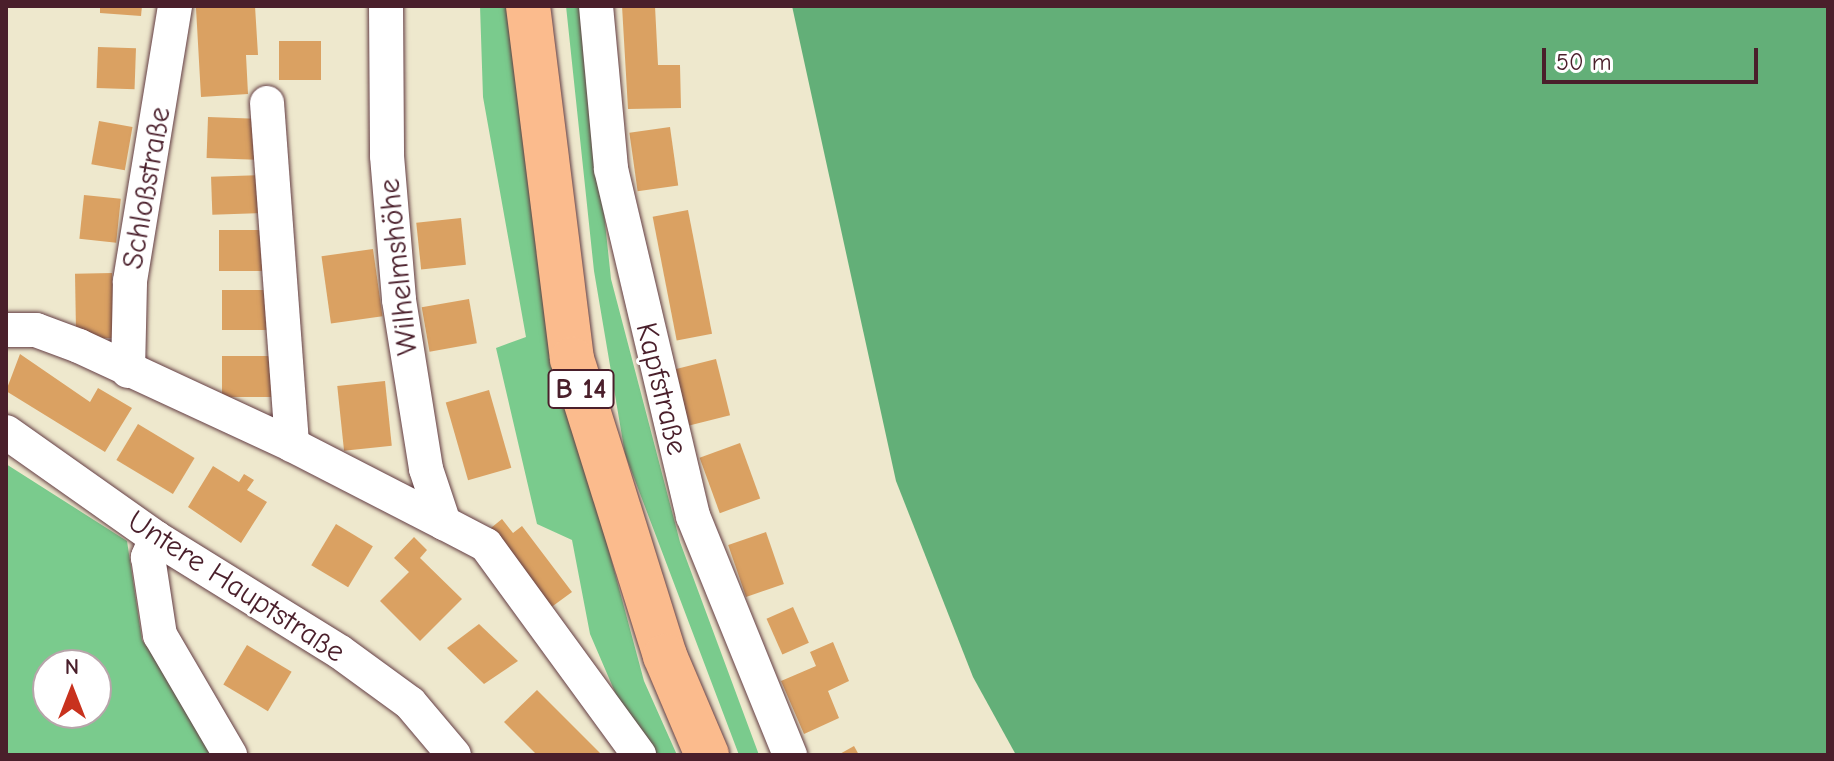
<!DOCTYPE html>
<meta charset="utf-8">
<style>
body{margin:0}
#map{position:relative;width:1834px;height:761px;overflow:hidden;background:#eee8cd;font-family:"Comic Neue",sans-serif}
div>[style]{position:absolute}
.green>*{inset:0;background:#7acb8d}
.forest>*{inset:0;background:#63af78}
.building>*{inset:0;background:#daa162;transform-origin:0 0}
.roads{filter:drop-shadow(0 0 2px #633d43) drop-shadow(0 0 2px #633d43)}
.minor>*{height:34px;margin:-17px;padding:0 17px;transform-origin:17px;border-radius:17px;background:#fff}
.primary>*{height:44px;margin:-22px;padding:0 22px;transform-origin:22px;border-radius:22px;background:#fbbb8d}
span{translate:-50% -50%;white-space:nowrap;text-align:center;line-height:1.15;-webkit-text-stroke:6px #fff;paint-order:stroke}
.shield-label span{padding:2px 6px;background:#fff;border:2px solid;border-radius:6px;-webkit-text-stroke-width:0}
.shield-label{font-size:28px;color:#4a1f2b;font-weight:700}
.street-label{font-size:30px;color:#4a1f2b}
.frame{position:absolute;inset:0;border:8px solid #4a1f2b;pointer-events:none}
.north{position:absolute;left:32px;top:649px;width:80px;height:80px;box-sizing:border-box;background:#fff;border:2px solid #b7a5aa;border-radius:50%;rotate:0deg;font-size:22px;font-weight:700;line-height:32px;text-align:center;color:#4a1f2b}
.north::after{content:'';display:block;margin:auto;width:28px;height:36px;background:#c8321e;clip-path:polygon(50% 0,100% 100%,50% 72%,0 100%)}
.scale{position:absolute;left:1542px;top:48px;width:216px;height:36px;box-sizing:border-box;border:4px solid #4a1f2b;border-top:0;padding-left:10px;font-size:24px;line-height:28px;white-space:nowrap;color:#4a1f2b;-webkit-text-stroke:6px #fff;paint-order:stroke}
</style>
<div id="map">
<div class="green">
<i style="clip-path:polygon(480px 6px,512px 6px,546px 317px,644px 681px,677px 755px,642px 755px,590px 634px,572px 540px,537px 524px,496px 348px,526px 337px,483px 97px)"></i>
<i style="clip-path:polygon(566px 6px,582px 6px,611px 279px,680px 542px,759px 755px,739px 755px,625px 454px,594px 271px)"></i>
<i style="clip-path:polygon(evenodd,6px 464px,127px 541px,142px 640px,220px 755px,6px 755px,6px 464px,48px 665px,96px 665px,96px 713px,48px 713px,48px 665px)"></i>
</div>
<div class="forest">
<i style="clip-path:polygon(792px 6px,1828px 6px,1828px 755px,1016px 755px,973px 677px,896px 481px)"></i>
</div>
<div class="building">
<i style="clip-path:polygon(100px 6px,142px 6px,141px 16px,100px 13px)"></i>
<i style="clip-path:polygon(255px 6px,258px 55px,246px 55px,248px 94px,201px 97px,196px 8px)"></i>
<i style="clip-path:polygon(622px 6px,655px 6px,658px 65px,680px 65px,681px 108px,628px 109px)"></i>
<i style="left:279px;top:41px;width:42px;height:39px"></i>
<i style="left:98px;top:47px;width:38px;height:41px;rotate:2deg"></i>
<i style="left:208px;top:117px;width:52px;height:41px;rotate:2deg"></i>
<i style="left:99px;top:121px;width:34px;height:44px;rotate:10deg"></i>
<i style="left:670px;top:127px;width:59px;height:41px;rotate:82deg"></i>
<i style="left:261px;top:175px;width:38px;height:50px;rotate:88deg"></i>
<i style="left:84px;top:195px;width:37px;height:44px;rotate:6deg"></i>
<i style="left:688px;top:210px;width:126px;height:36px;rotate:79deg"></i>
<i style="left:461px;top:218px;width:47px;height:45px;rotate:84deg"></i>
<i style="left:219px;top:230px;width:48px;height:41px"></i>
<i style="left:373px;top:249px;width:68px;height:52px;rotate:82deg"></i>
<i style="left:112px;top:273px;width:65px;height:37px;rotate:89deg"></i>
<i style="left:222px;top:290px;width:49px;height:40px"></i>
<i style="left:469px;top:299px;width:45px;height:48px;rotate:80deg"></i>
<i style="clip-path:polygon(20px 354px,90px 402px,98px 388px,132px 408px,105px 452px,6px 391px)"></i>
<i style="left:273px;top:356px;width:41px;height:51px;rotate:90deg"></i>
<i style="left:716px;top:359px;width:58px;height:42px;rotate:76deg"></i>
<i style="left:385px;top:381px;width:65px;height:48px;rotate:84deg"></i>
<i style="left:489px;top:390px;width:81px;height:45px;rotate:74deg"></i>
<i style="left:138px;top:424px;width:66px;height:42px;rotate:31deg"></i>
<i style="left:740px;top:443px;width:59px;height:43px;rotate:70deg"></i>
<i style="clip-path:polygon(213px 466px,239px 482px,244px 474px,254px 480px,247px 490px,267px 502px,241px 543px,188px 507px)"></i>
<i style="clip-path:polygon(502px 519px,513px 533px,522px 526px,572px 592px,546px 611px,486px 532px)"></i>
<i style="left:336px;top:524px;width:43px;height:48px;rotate:31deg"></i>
<i style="left:766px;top:532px;width:55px;height:40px;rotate:71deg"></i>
<i style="clip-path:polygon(414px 537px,427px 550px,420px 558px,462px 599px,420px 641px,380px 601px,409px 572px,394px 558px)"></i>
<i style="left:793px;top:607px;width:39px;height:29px;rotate:66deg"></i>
<i style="clip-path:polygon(479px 624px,518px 661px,484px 684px,447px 648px)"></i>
<i style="clip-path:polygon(833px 642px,849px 681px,828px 691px,839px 718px,804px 734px,781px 681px,816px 666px,810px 652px)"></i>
<i style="left:247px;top:645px;width:52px;height:46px;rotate:31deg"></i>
<i style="clip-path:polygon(537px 690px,600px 753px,599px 755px,537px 755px,504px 722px)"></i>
<i style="clip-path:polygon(854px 746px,859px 755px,838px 755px)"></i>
</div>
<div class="roads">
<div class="minor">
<i style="left:386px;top:6px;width:150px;rotate:89.6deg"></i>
<i style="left:387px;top:156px;width:144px;rotate:85.2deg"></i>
<i style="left:399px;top:300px;width:171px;rotate:80.9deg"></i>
<i style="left:426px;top:469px;width:57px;rotate:71.6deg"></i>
<i style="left:444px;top:523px;width:47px;rotate:27.6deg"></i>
<i style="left:486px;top:545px;width:260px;rotate:53.9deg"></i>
<i style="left:596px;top:6px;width:164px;rotate:84.7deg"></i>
<i style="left:611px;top:169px;width:357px;rotate:76.7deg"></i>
<i style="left:693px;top:516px;width:258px;rotate:67.9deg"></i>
<i style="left:267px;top:103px;width:343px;rotate:85.8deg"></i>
<i style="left:292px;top:445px;width:171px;rotate:27.2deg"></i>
<i style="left:6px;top:330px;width:30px"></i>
<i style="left:36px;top:330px;width:46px;rotate:20.4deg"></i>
<i style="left:79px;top:346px;width:235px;rotate:24.9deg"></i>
<i style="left:128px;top:371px;width:90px;rotate:-88.7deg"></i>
<i style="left:130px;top:281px;width:279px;rotate:-80.7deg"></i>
<i style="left:6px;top:432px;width:184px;rotate:35.2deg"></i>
<i style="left:156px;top:538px;width:216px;rotate:31.8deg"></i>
<i style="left:340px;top:652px;width:87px;rotate:36.1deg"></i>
<i style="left:410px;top:703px;width:68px;rotate:49.8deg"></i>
<i style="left:156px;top:538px;width:21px;rotate:113deg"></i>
<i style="left:148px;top:557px;width:79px;rotate:81.3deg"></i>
<i style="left:160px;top:635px;width:139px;rotate:59.7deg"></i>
</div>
<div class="primary">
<i style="left:528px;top:6px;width:356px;rotate:82.9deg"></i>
<i style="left:572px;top:359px;width:311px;rotate:72.6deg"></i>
<i style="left:665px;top:656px;width:108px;rotate:67deg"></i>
</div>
</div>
<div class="shield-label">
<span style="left:581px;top:389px">B 14</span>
</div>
<div class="street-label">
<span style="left:147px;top:188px;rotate:-80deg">Schloßstraße</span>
<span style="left:399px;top:267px;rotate:-96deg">Wilhelmshöhe</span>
<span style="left:661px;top:389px;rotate:76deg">Kapfstraße</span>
<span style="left:236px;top:587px;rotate:33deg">Untere Hauptstraße</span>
</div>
<div class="frame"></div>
<div class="north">N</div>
<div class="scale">50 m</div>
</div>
